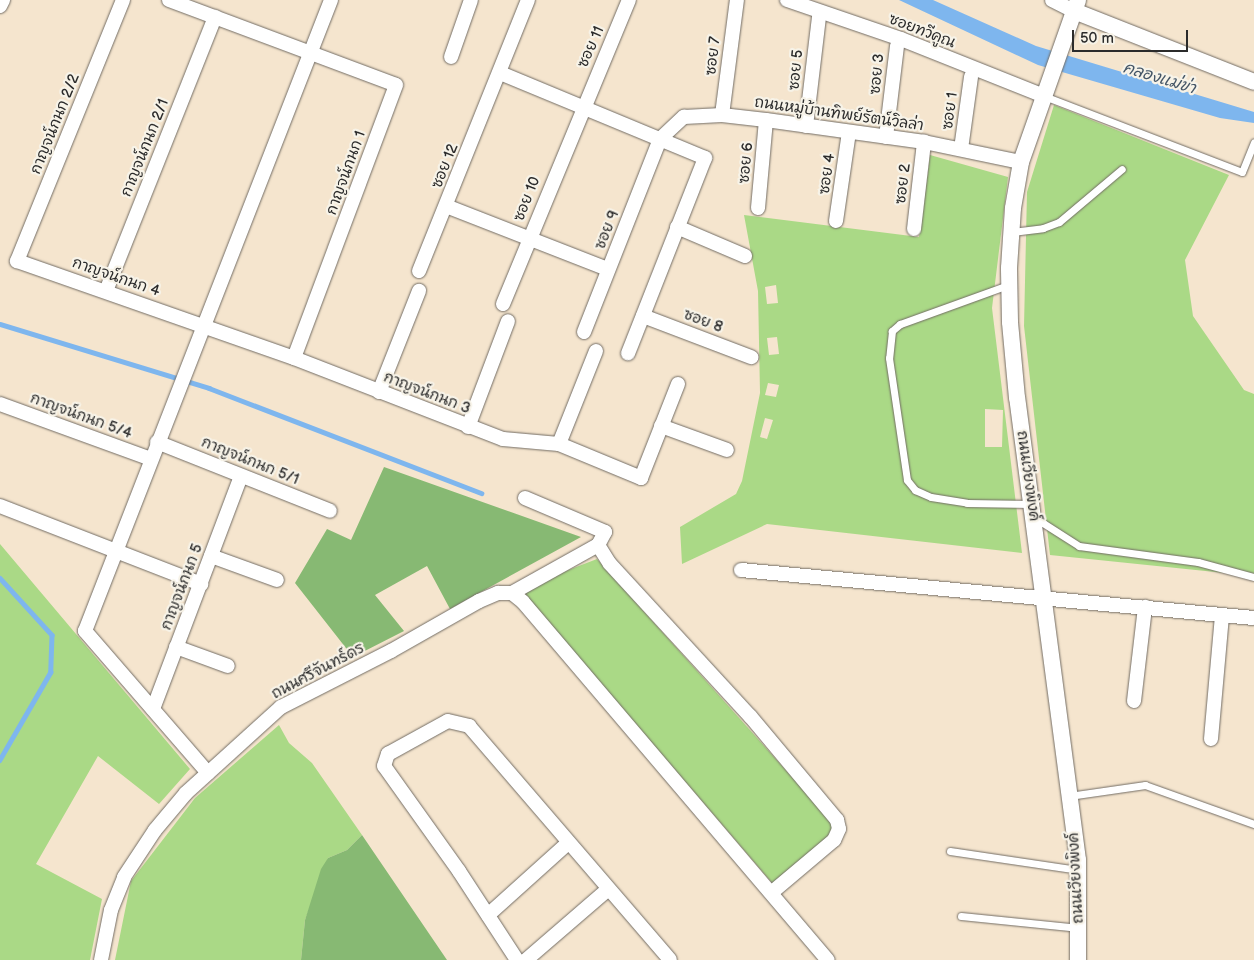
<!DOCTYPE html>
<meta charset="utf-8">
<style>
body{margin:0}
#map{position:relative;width:1254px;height:960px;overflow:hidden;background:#f5e5ce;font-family:"Balsamiq Sans","Playpen Sans Thai",sans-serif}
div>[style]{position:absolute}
.green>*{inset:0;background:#aad986}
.forest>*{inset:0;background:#87b973}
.water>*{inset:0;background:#7eb6ee}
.stream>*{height:4.5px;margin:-2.25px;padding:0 2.25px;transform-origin:2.25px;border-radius:2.25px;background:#7eb6ee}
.roads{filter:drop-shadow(0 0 1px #726c64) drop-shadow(0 0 1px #726c64)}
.service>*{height:7px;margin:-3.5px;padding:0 3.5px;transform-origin:3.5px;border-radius:3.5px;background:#fff}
.minor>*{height:14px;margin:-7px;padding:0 7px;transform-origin:7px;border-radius:7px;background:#fff}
.tertiary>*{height:16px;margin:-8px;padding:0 8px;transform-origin:8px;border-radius:8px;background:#fff}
span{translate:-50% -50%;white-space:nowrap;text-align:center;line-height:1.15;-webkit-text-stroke:4.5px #f7f3e8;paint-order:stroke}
.street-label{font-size:15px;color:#2b2b2b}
.water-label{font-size:16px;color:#456;font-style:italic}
.scale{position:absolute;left:1072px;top:30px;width:116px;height:22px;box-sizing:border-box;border:2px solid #2b2b2b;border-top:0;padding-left:6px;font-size:15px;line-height:18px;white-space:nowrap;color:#2b2b2b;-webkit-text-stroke:4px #f7f3e8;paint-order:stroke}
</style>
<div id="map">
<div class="green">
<i style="clip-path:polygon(1054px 105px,1229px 175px,1185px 260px,1193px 316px,1244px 390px,1254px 394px,1254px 576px,1050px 555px,1024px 326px,1027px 192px)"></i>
<i style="clip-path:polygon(evenodd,930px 155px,1008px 177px,992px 308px,1022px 553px,767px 524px,682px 564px,680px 527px,736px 494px,742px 481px,760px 393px,758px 291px,744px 215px,919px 237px,930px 155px,776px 285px,778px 303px,767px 304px,765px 287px,776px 285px,930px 155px,777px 337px,779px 354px,769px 355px,767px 338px,777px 337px,930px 155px,768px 383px,779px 385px,776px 397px,765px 395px,768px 383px,930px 155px,985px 409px,1003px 410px,1002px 447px,985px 447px,985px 409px,930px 155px,765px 418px,773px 420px,767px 439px,760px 437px,765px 418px)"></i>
<i style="clip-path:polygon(0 544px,190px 769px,159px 804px,98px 756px,36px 864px,102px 899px,90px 960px,0 960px)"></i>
<i style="clip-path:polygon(597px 559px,833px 823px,830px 838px,773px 884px,525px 595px,532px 584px)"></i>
<i style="clip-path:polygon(279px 725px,289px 743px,312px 763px,362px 835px,347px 850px,328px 858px,305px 920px,301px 960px,115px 960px,131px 881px,195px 798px)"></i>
</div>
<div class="forest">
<i style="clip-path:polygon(384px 467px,581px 537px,450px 609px,427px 566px,375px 595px,404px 631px,353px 657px,295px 583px,327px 529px,351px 540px)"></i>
<i style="clip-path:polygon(362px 835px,447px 960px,301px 960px,305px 920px,321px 869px,328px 858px,347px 850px)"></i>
</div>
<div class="water">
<i style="clip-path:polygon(899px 0,933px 0,1036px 46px,1254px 112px,1254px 123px,1220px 118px,1038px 65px)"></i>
</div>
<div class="stream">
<i style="left:0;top:324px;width:219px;rotate:17deg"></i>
<i style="left:209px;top:388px;width:292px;rotate:21.1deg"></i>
<i style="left:0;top:578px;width:77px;rotate:47.6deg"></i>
<i style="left:52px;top:635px;width:37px;rotate:92deg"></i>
<i style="left:51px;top:672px;width:102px;rotate:120.1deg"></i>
</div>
<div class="roads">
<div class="service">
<i style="left:1044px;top:96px;width:212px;rotate:21deg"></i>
<i style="left:1242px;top:172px;width:32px;rotate:-68deg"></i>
<i style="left:1012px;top:232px;width:31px;rotate:-7deg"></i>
<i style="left:1043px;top:228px;width:17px;rotate:-21deg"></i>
<i style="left:1059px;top:222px;width:82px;rotate:-40.1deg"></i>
<i style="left:1008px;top:285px;width:115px;rotate:160.1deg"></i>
<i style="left:900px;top:324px;width:11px;rotate:139deg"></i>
<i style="left:892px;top:331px;width:27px;rotate:96deg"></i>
<i style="left:889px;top:358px;width:123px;rotate:81.6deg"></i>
<i style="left:907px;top:480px;width:13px;rotate:51deg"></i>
<i style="left:915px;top:490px;width:17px;rotate:24deg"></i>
<i style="left:931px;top:497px;width:36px;rotate:9deg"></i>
<i style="left:967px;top:503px;width:64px;rotate:0.9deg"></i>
<i style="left:1034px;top:523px;width:9px"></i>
<i style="left:1043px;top:523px;width:43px;rotate:32.6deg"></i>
<i style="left:1079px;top:546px;width:120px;rotate:7.7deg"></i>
<i style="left:1198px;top:562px;width:58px;rotate:15deg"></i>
<i style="left:1069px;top:796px;width:77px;rotate:-8.2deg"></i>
<i style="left:1145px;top:785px;width:116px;rotate:19.7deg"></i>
<i style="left:950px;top:851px;width:129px;rotate:8.4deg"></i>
<i style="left:961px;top:916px;width:119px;rotate:5.8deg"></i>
</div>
<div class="minor">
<i style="left:123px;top:0;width:282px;rotate:112.1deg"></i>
<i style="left:17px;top:261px;width:293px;rotate:19.3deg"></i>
<i style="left:294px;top:358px;width:224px;rotate:21.2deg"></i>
<i style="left:503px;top:439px;width:56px;rotate:5.1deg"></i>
<i style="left:559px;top:444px;width:89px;rotate:22.5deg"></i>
<i style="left:641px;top:478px;width:101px;rotate:-68.5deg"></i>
<i style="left:169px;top:0;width:242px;rotate:20.5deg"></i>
<i style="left:396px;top:85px;width:291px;rotate:110.5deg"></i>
<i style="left:787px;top:0;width:120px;rotate:18.9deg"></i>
<i style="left:901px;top:39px;width:154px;rotate:21.7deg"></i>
<i style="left:1052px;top:0;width:25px;rotate:27deg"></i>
<i style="left:0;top:6px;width:7px;rotate:-63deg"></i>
<i style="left:451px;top:57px;width:60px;rotate:-70.7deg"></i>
<i style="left:500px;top:73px;width:222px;rotate:22.5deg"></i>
<i style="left:705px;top:158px;width:210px;rotate:111.5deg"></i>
<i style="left:722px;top:115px;width:116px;rotate:-82.6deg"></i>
<i style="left:806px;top:126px;width:110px;rotate:-83.2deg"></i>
<i style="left:886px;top:137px;width:92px;rotate:-83.1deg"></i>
<i style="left:961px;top:149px;width:73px;rotate:-82.1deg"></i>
<i style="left:446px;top:206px;width:174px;rotate:21.3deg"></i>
<i style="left:758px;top:208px;width:88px;rotate:-84.8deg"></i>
<i style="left:836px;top:221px;width:90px;rotate:-81.7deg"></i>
<i style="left:677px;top:227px;width:74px;rotate:23.1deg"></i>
<i style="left:914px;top:229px;width:88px;rotate:-83.4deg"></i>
<i style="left:419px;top:271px;width:292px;rotate:-68.1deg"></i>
<i style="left:106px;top:291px;width:295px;rotate:-68.3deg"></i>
<i style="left:503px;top:304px;width:329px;rotate:-67.5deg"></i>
<i style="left:643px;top:316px;width:116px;rotate:20.8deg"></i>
<i style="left:584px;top:332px;width:207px;rotate:-68.5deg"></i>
<i style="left:660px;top:139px;width:33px;rotate:-43deg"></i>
<i style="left:684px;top:117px;width:38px;rotate:-3deg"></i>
<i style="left:722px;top:115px;width:44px;rotate:6.5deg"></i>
<i style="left:766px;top:120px;width:160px;rotate:7.9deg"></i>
<i style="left:924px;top:142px;width:99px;rotate:11.7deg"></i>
<i style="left:379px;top:392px;width:109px;rotate:-68.4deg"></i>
<i style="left:0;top:404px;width:161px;rotate:20deg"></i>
<i style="left:661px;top:426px;width:70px;rotate:20deg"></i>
<i style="left:468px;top:427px;width:113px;rotate:-69.3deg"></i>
<i style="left:157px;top:442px;width:186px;rotate:21.7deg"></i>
<i style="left:559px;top:444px;width:100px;rotate:-68.3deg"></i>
<i style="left:525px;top:498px;width:87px;rotate:23deg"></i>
<i style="left:605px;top:532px;width:15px;rotate:118deg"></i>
<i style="left:0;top:506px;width:216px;rotate:21.2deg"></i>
<i style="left:598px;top:545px;width:22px;rotate:58deg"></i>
<i style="left:610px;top:564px;width:207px;rotate:47.4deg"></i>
<i style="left:750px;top:716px;width:136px;rotate:50.1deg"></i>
<i style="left:837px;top:820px;width:9px;rotate:77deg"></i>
<i style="left:839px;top:829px;width:12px;rotate:114deg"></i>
<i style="left:834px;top:840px;width:82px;rotate:139.9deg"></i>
<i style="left:211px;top:556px;width:70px;rotate:20deg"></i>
<i style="left:741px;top:570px;width:515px;rotate:5.35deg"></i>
<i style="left:512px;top:593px;width:14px;rotate:39deg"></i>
<i style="left:523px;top:602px;width:470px;rotate:49.6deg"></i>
<i style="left:176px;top:647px;width:55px;rotate:20.1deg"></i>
<i style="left:1134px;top:701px;width:95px;rotate:-83.3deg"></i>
<i style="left:153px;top:709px;width:249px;rotate:-69.3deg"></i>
<i style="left:1211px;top:739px;width:124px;rotate:-84.9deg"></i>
<i style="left:208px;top:773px;width:188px;rotate:-130.9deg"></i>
<i style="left:85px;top:631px;width:677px;rotate:-68.7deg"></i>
<i style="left:488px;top:915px;width:108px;rotate:-42deg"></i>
<i style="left:101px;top:960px;width:51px;rotate:-78.7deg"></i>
<i style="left:111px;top:910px;width:35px;rotate:-68deg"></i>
<i style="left:124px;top:877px;width:56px;rotate:-56.6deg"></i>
<i style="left:155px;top:830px;width:48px;rotate:-50deg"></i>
<i style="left:186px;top:793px;width:128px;rotate:-42.2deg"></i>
<i style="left:281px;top:707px;width:123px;rotate:-27deg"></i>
<i style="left:391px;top:651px;width:101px;rotate:-29.6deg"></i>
<i style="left:479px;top:601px;width:21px;rotate:-23deg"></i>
<i style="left:498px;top:593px;width:14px"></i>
<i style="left:512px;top:593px;width:98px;rotate:-29.2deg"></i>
<i style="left:517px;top:960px;width:106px;rotate:-123.1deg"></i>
<i style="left:459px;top:871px;width:129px;rotate:-125.5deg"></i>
<i style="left:384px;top:766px;width:13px;rotate:-72deg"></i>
<i style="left:388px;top:754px;width:68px;rotate:-28.8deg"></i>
<i style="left:448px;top:721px;width:22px;rotate:13deg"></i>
<i style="left:469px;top:726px;width:308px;rotate:49.3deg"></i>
<i style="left:526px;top:960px;width:107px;rotate:-40.8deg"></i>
</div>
<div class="tertiary">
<i style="left:1074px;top:11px;width:193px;rotate:21.5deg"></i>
<i style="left:1078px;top:960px;width:100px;rotate:-90deg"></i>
<i style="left:1078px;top:860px;width:466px;rotate:-97.5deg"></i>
<i style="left:1017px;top:398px;width:76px;rotate:-95.3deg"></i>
<i style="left:1010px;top:322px;width:54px;rotate:-91.1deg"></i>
<i style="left:1009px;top:268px;width:60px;rotate:-86.2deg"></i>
<i style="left:1013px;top:208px;width:47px;rotate:-80.1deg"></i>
<i style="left:1021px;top:162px;width:172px;rotate:-70.6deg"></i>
</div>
</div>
<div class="street-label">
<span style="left:922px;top:31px;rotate:21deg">ซอยทวีคูณ</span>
<span style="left:591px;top:47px;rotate:-66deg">ซอย 11</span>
<span style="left:713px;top:56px;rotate:-83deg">ซอย 7</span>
<span style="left:796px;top:70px;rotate:-84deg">ซอย 5</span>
<span style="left:877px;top:74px;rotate:-84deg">ซอย 3</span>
<span style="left:950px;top:111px;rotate:-82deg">ซอย 1</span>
<span style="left:839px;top:114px;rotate:8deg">ถนนหมู่บ้านทิพย์รัตน์วิลล่า</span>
<span style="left:55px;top:124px;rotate:-68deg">กาญจน์กนก 2/2</span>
<span style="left:145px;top:148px;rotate:-68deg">กาญจน์กนก 2/1</span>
<span style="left:746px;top:163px;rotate:-84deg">ซอย 6</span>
<span style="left:445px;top:166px;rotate:-68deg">ซอย 12</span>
<span style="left:346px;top:173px;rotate:-70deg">กาญจน์กนก 1</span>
<span style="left:827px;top:174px;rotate:-82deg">ซอย 4</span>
<span style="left:903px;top:184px;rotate:-83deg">ซอย 2</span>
<span style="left:527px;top:199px;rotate:-68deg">ซอย 10</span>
<span style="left:607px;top:230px;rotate:-68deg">ซอย 9</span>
<span style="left:116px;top:277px;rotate:19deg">กาญจน์กนก 4</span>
<span style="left:703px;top:321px;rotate:21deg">ซอย 8</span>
<span style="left:427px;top:393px;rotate:21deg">กาญจน์กนก 3</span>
<span style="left:81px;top:416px;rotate:20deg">กาญจน์กนก 5/4</span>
<span style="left:250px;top:461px;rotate:22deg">กาญจน์กนก 5/1</span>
<span style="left:1028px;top:476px;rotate:82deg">ถนนเวียงพิงค์</span>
<span style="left:182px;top:587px;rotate:-69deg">กาญจน์กนก 5</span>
<span style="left:318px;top:671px;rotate:-28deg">ถนนศรีจันทร์ดร</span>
<span style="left:1076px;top:878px;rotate:-93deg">ถนนเวียงพิงค์</span>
</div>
<div class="water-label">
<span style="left:1159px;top:79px;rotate:17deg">คลองแม่ข่า</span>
</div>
<div class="scale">50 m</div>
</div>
